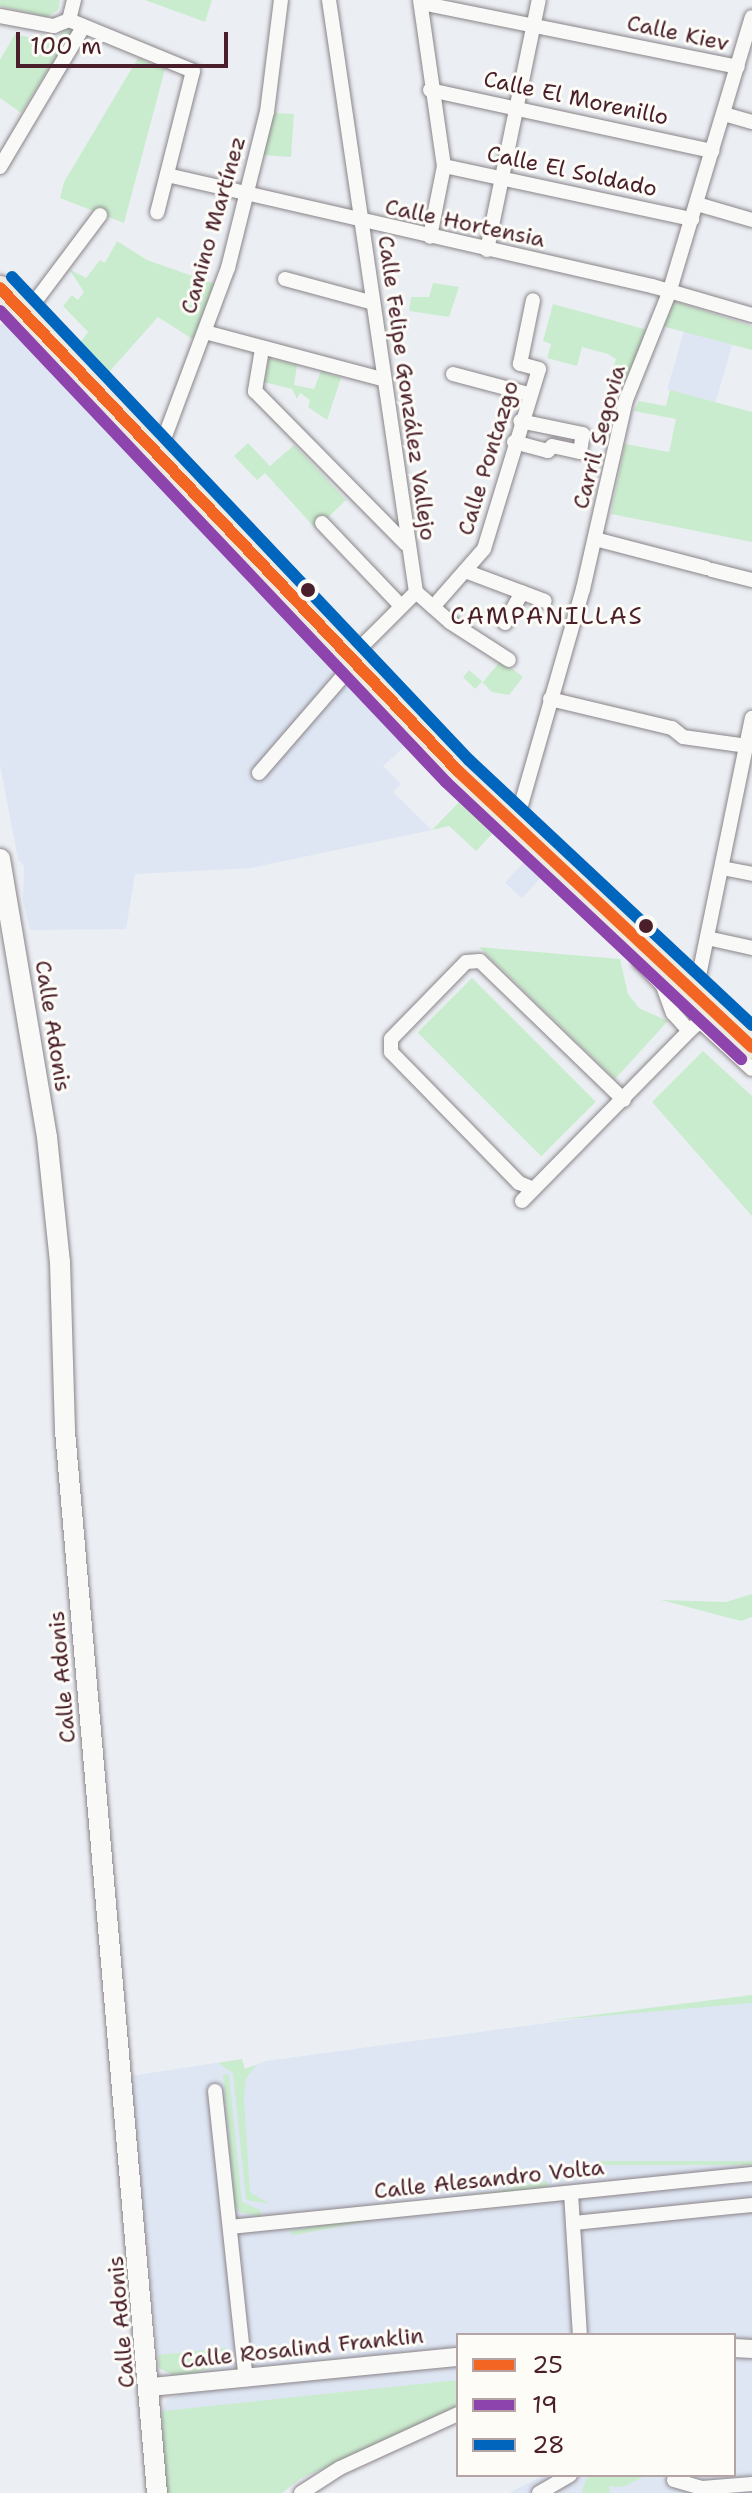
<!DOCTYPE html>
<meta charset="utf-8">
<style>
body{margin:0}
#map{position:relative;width:752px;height:2493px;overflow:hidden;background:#ebeff4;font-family:"Shantell Sans",sans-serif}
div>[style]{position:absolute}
.built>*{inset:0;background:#dee6f3;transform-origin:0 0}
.green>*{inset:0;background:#caecce;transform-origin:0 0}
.roads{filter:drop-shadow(0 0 2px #8b8489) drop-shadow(0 0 2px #8b8489)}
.minor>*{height:14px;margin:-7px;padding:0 7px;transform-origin:7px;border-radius:7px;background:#f9f9f8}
.tertiary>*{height:18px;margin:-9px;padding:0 9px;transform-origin:9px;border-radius:9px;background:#f9f9f8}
.secondary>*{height:20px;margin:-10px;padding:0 10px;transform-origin:10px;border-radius:10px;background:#f9f9f8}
.primary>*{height:24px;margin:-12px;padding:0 12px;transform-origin:12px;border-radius:12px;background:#edeae1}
.bus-1>*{height:12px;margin:-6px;padding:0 6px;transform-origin:6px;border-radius:6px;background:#f26522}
.bus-2>*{height:12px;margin:-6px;padding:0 6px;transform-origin:6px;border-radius:6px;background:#8e44ad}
.bus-3>*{height:12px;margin:-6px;padding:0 6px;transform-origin:6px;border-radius:6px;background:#0065bd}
.dots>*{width:22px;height:22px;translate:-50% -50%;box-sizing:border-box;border:4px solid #fdfcf7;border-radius:50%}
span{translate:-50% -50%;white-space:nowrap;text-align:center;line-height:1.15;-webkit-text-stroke:6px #fdfcf7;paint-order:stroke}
.street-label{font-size:22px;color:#4a1f2b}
.neighbourhood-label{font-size:24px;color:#4a1f2b;letter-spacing:2px}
.legend{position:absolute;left:456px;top:2333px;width:280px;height:144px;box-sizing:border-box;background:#fdfcf7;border:2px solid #b5a4a5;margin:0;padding:10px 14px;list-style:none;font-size:24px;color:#4a1f2b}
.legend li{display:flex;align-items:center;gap:16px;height:40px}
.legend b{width:40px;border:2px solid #b5a4a5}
.scale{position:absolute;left:16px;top:32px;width:212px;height:36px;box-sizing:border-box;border:4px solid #4a1f2b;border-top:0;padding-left:10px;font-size:24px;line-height:28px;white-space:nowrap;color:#4a1f2b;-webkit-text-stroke:6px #fdfcf7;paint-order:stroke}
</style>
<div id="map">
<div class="built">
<i style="clip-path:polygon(7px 318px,362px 701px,367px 697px,411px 741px,383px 766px,401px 784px,393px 792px,432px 830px,251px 868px,135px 874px,126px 929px,30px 930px,23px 900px,24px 866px,18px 859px,0 765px,0 325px)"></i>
<i style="left:684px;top:331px;width:50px;height:61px;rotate:16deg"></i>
<i style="left:526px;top:860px;width:23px;height:31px;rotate:43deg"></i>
<i style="clip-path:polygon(752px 1995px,752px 2493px,509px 2493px,544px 2475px,734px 2475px,734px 2335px,458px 2335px,458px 2406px,300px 2479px,282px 2493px,164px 2493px,162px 2411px,168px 2399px,180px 2395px,177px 2377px,159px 2368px,130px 2076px,242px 2059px,245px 2069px,266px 2061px)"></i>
</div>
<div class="green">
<i style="clip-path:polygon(0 0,60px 0,58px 10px,47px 17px,0 6px)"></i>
<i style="clip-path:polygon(145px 0,212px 0,205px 22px)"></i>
<i style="clip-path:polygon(67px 28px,72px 31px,21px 113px,0 98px,0 60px,15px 34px,51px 43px)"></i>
<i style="clip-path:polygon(138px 58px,165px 69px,124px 223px,60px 198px,64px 182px)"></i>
<i style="clip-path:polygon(273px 113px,294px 114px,291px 157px,263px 155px)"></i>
<i style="clip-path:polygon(117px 241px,147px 260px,215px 284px,194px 340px,158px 317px,109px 372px,79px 344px,88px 332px,63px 306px,72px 295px,78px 300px,84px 292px,69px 269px,86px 278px,100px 260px,105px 263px)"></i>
<i style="clip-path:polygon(433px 283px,459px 287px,449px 317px,409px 311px,411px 297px,429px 297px)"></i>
<i style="clip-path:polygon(674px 301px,752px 326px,752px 350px,662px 326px)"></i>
<i style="clip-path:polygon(553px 304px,648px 330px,626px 380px,611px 375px,616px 359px,608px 354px,582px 347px,577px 366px,547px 358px,551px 344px,543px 341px)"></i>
<i style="clip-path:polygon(269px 358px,297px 365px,294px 385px,314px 389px,321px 371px,341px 378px,327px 420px,308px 407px,310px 400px,300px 393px,297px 399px,292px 389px,264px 382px)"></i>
<i style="clip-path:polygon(670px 390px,752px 412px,752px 542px,611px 514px,625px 444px,669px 452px,676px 419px,634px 411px,639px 401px,666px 406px)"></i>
<i style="clip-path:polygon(248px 443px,270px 466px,294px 445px,346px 500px,316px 529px,265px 473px,257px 480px,234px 456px)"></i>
<i style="clip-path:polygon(501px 660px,523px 677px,509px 695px,492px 692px,482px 682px,475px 689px,463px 677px,469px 670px,483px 682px)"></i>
<i style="clip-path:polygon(462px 799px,495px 831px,476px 851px,449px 826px,432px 830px)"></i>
<i style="clip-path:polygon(479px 947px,620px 959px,628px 994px,639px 1008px,668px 1021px,615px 1079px)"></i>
<i style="left:472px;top:978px;width:175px;height:77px;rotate:45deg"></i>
<i style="clip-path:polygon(703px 1051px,752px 1096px,752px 1216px,652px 1102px)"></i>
<i style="clip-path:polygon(752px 1594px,752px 1617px,741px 1621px,661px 1600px,726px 1602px)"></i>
<i style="clip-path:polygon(752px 1995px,752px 2003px,545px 2021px)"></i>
<i style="clip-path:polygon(242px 2059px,245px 2069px,256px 2065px,246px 2079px,244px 2098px,250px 2192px,270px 2204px,246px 2200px,233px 2073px,218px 2063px)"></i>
<i style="clip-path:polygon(229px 2074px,242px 2202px,260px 2210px,261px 2217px,240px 2212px,235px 2205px,223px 2075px)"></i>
<i style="left:752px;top:2161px;width:4px;height:154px;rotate:90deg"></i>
<i style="left:547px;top:2181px;width:5px;height:261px;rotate:79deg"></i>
<i style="clip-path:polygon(226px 2348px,223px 2360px,209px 2369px,177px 2377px,159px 2368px,158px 2355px)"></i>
<i style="clip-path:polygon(458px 2380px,458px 2406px,300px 2479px,282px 2493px,164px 2493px,162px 2411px)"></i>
<i style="clip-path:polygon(593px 2475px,647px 2475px,623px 2487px,609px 2486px,610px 2493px,582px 2493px,586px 2479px)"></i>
</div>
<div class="roads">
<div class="minor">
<i style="left:329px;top:0;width:598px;rotate:81.64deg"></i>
<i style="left:420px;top:0;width:168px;rotate:81.8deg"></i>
<i style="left:444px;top:166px;width:72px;rotate:101.2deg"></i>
<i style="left:421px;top:3px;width:323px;rotate:11.4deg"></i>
<i style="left:0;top:16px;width:55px;rotate:10.5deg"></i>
<i style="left:54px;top:26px;width:16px;rotate:-22deg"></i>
<i style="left:69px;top:20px;width:134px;rotate:22.4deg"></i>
<i style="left:193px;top:71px;width:146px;rotate:104.2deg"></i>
<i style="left:69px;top:20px;width:21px;rotate:-76deg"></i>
<i style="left:430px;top:90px;width:289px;rotate:12.2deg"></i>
<i style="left:724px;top:114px;width:29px;rotate:16deg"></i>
<i style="left:444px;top:166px;width:254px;rotate:12.1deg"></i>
<i style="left:0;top:167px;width:163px;rotate:-59.3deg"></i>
<i style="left:167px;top:175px;width:498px;rotate:12.9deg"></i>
<i style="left:652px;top:286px;width:104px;rotate:16.2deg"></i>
<i style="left:697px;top:204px;width:57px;rotate:16.2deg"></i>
<i style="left:487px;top:250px;width:255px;rotate:-78.3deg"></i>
<i style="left:285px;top:279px;width:88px;rotate:15.1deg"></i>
<i style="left:25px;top:315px;width:125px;rotate:-53.1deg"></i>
<i style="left:205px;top:332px;width:183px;rotate:14.9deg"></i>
<i style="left:262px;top:349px;width:43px;rotate:99.5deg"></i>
<i style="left:255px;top:391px;width:215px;rotate:45.4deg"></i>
<i style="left:453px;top:374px;width:78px;rotate:14.9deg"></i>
<i style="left:514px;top:442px;width:35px;rotate:15deg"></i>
<i style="left:548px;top:451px;width:6px;rotate:-51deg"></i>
<i style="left:552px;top:446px;width:29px;rotate:12deg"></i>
<i style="left:580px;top:452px;width:18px;rotate:-81deg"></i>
<i style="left:583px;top:434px;width:64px;rotate:-168.3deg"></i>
<i style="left:158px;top:455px;width:200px;rotate:-69.5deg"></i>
<i style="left:228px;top:268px;width:161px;rotate:-76deg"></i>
<i style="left:267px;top:112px;width:113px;rotate:-82.9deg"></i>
<i style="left:322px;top:523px;width:115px;rotate:46.4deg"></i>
<i style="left:595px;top:539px;width:115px;rotate:14.6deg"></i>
<i style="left:712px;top:570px;width:41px;rotate:14deg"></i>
<i style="left:465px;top:571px;width:85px;rotate:20.6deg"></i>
<i style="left:433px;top:607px;width:77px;rotate:-48.7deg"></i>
<i style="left:484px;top:549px;width:188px;rotate:-73deg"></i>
<i style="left:539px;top:369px;width:20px;rotate:-165deg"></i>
<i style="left:520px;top:364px;width:65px;rotate:-78.5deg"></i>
<i style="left:505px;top:623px;width:35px;rotate:-61deg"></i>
<i style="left:351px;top:657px;width:92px;rotate:-45deg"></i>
<i style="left:416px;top:592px;width:45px;rotate:41.4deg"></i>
<i style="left:450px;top:622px;width:70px;rotate:32.8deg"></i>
<i style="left:550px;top:699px;width:125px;rotate:13.4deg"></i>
<i style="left:672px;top:728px;width:14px;rotate:39deg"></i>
<i style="left:683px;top:737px;width:65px;rotate:8deg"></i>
<i style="left:259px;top:773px;width:147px;rotate:-49.1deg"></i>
<i style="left:515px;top:826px;width:247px;rotate:-74deg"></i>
<i style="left:583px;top:589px;width:194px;rotate:-77.2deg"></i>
<i style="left:626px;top:400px;width:115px;rotate:-68.1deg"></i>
<i style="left:669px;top:293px;width:288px;rotate:-73.3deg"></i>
<i style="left:722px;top:868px;width:31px;rotate:11deg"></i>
<i style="left:707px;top:938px;width:46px;rotate:12.5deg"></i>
<i style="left:635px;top:940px;width:23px;rotate:77deg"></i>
<i style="left:640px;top:962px;width:33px;rotate:46deg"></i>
<i style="left:663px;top:986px;width:29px;rotate:70deg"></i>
<i style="left:673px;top:1013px;width:24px;rotate:48deg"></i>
<i style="left:689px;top:1031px;width:30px;rotate:-41deg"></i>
<i style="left:695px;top:995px;width:283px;rotate:-78.4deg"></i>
<i style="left:701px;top:1022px;width:69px;rotate:42.7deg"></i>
<i style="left:531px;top:1188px;width:13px;rotate:-157deg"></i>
<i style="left:519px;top:1183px;width:183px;rotate:-134.3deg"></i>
<i style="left:391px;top:1052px;width:13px;rotate:-90deg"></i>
<i style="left:391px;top:1039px;width:107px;rotate:-45.8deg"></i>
<i style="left:466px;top:962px;width:14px;rotate:-4deg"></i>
<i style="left:480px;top:961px;width:200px;rotate:44deg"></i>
<i style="left:522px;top:1201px;width:238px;rotate:-45.5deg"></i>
<i style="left:215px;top:2091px;width:290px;rotate:83.9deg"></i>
<i style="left:571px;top:2193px;width:142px;rotate:86.4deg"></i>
<i style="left:574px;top:2223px;width:179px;rotate:-5.8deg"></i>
<i style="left:230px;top:2227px;width:525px;rotate:-5.8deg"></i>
<i style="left:674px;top:2480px;width:29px;rotate:16deg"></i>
<i style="left:702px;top:2488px;width:50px;rotate:-4.6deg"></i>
<i style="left:301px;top:2493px;width:46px;rotate:-32.7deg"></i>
<i style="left:340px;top:2468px;width:130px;rotate:-24.6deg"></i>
<i style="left:539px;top:2493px;width:36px;rotate:-30deg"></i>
</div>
<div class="tertiary">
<i style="left:734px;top:2348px;width:18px;rotate:3deg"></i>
<i style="left:151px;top:2387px;width:308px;rotate:-5.6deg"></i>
</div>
<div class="secondary">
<i style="left:0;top:859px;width:282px;rotate:80.4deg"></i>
<i style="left:47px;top:1137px;width:126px;rotate:84.1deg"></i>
<i style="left:60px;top:1262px;width:169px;rotate:88.3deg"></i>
<i style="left:65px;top:1431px;width:1066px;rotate:85.05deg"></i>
</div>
<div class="primary">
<i style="left:0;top:288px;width:666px;rotate:46.52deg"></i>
<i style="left:458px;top:771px;width:403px;rotate:43.2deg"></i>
</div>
</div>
<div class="bus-1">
<i style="left:0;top:288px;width:666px;rotate:46.52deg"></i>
<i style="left:458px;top:771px;width:403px;rotate:43.2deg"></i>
</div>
<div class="bus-2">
<i style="left:0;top:311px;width:649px;rotate:46.56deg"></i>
<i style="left:446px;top:782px;width:405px;rotate:43.2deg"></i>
</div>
<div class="bus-3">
<i style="left:12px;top:277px;width:665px;rotate:46.58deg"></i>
<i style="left:469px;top:760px;width:388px;rotate:43.1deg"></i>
</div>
<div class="dots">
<i style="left:308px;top:590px;background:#4a1f2b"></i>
<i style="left:646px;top:926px;background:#4a1f2b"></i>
</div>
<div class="street-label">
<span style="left:678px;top:33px;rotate:12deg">Calle Kiev</span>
<span style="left:576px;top:98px;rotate:12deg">Calle El Morenillo</span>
<span style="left:572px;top:171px;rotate:12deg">Calle El Soldado</span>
<span style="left:465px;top:223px;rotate:12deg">Calle Hortensia</span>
<span style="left:213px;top:225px;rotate:-74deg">Camino Martínez</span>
<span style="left:407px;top:388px;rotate:82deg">Calle Felipe González Vallejo</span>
<span style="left:599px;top:437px;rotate:-75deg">Carril Segovia</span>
<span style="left:488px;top:458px;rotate:-73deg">Calle Pontazgo</span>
<span style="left:53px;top:1026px;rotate:81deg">Calle Adonis</span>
<span style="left:62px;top:1677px;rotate:-95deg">Calle Adonis</span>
<span style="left:489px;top:2179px;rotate:-6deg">Calle Alesandro Volta</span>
<span style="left:121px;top:2322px;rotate:-95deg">Calle Adonis</span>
<span style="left:302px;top:2348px;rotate:-6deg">Calle Rosalind Franklin</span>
</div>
<div class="neighbourhood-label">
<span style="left:547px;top:617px">CAMPANILLAS</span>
</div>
<ul class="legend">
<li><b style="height:10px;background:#f26522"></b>25</li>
<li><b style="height:10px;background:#8e44ad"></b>19</li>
<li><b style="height:10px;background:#0065bd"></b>28</li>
</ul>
<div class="scale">100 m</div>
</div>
